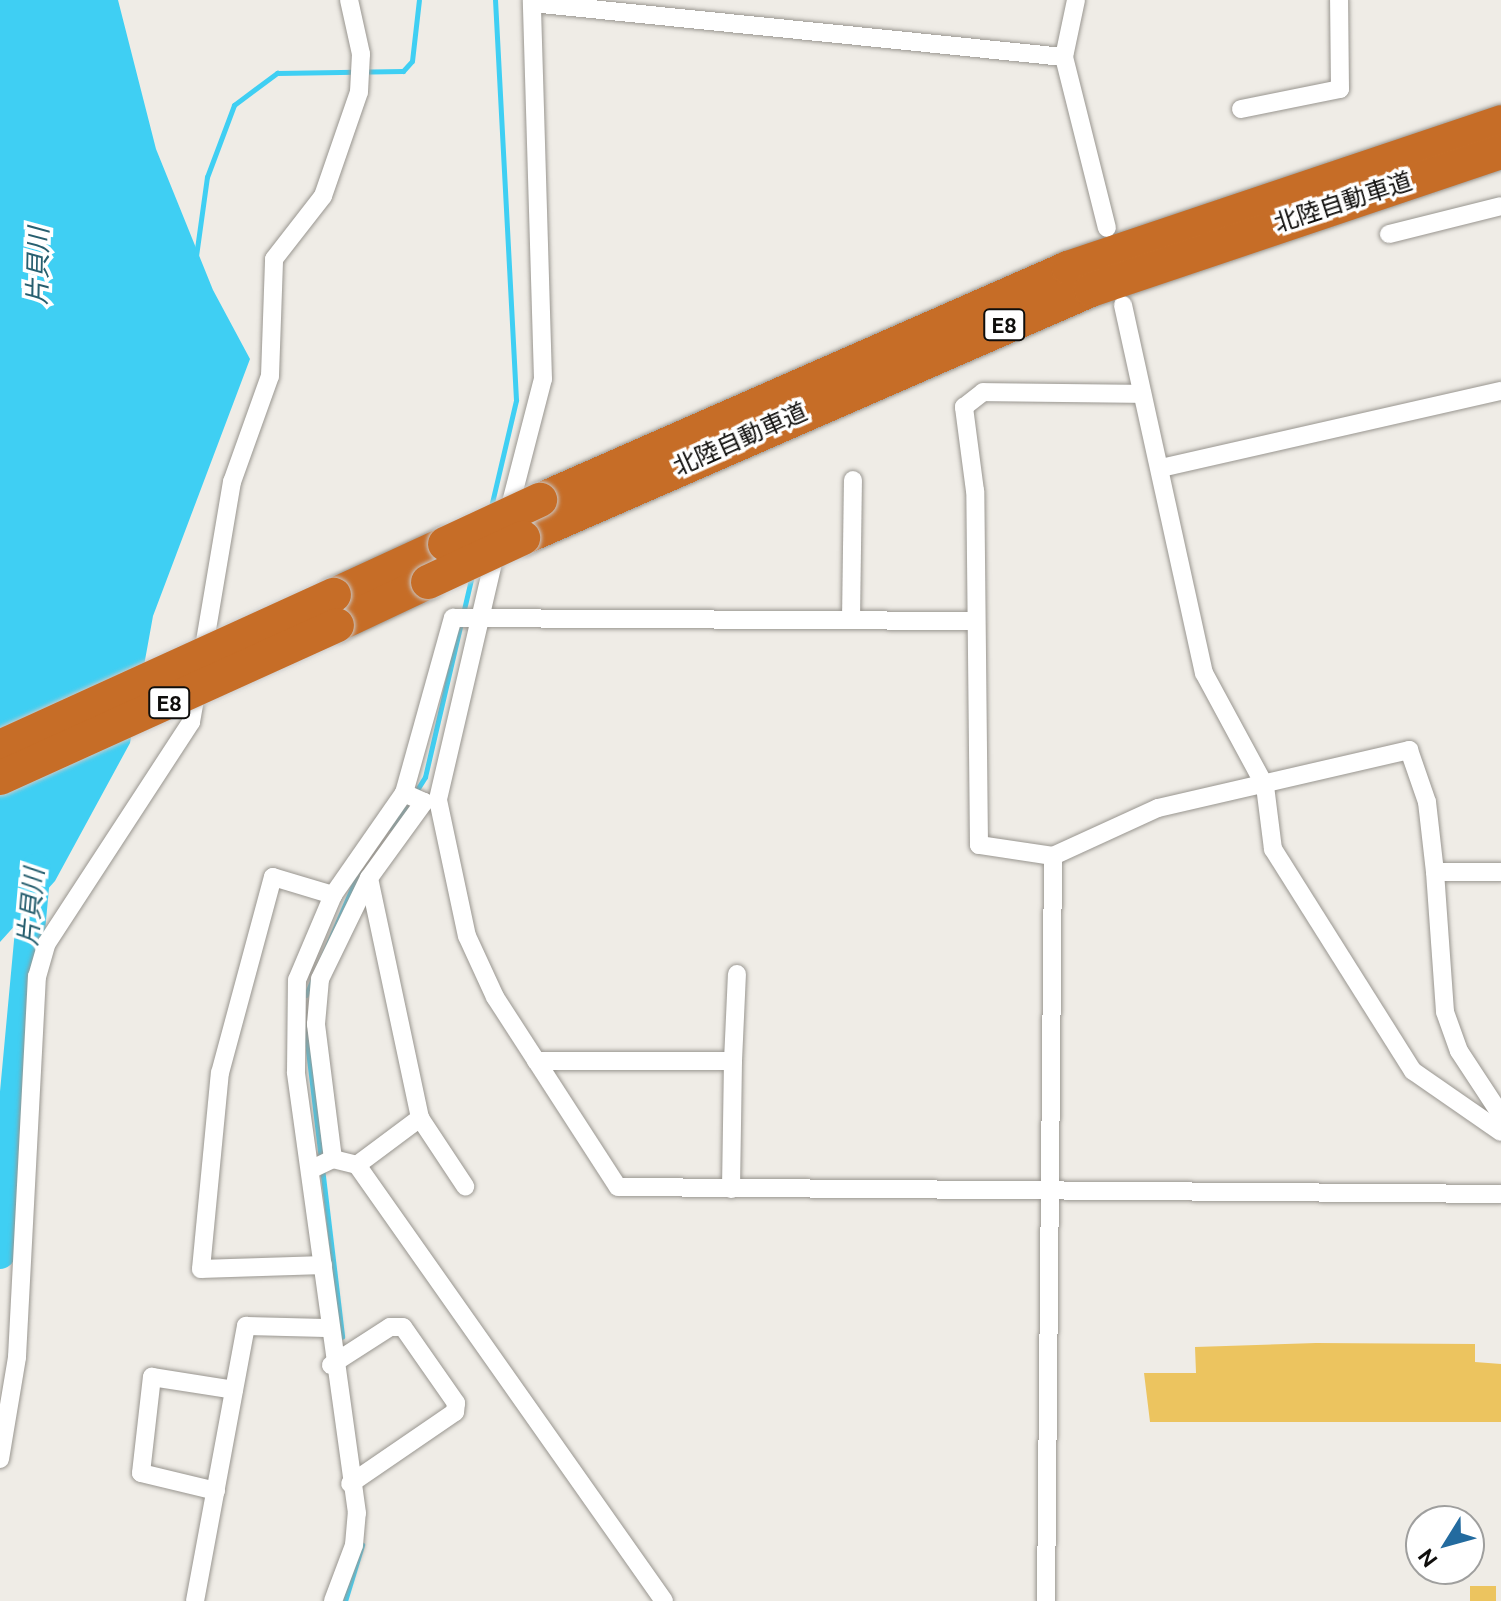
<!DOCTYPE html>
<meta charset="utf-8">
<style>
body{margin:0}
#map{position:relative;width:1501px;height:1601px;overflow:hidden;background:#efece6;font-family:Ubuntu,"Noto Sans JP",sans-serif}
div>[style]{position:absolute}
.water>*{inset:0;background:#3fcff3}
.stream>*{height:5px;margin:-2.5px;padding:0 2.5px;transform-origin:2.5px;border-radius:2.5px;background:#3fcff3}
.river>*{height:30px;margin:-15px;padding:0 15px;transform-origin:15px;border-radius:15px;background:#3fcff3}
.building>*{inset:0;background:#ecc45f;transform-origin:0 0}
.roads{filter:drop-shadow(0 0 2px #999690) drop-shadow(0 0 2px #999690)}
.street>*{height:18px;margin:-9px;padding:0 9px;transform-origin:9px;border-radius:9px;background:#fff}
.highway>*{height:34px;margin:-17px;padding:0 17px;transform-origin:17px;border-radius:17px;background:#c66d27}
.bridges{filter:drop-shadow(0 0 2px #cacaca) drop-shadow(0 0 2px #cacaca)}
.highway-bridge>*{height:34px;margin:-17px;padding:0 17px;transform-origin:17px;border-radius:17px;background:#c66d27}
span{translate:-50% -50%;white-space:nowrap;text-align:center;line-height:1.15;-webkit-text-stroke:7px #fff;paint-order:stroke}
.shield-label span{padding:2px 6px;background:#fff;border:2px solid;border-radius:6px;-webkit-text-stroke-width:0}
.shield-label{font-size:22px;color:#0f0e0c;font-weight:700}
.street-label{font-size:24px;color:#0f0e0c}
.water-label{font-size:26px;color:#275f6f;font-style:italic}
.north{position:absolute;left:1405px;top:1505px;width:80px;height:80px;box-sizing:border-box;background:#fff;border:2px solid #9f9f9e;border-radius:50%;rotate:233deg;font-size:22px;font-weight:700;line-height:32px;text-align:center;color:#0f0e0c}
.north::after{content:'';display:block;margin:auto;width:28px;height:36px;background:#236b9f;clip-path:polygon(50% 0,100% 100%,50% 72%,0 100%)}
</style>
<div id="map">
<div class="water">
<i style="clip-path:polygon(0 0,118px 0,156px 149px,213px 290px,250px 359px,153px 616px,130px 743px,55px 881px,0 942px)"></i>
</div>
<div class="stream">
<i style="left:196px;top:256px;width:80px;rotate:-82.1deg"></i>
<i style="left:207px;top:177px;width:77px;rotate:-69.4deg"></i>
<i style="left:234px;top:105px;width:54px;rotate:-36.7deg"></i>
<i style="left:277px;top:73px;width:126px;rotate:-0.9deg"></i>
<i style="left:403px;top:71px;width:13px;rotate:-48deg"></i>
<i style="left:412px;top:61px;width:61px;rotate:-83.5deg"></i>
<i style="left:491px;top:507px;width:110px;rotate:-76.8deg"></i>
<i style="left:516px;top:400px;width:401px;rotate:-93deg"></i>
<i style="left:415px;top:793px;width:19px;rotate:-58deg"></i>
<i style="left:425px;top:777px;width:207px;rotate:-76.9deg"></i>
<i style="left:390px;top:828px;width:34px;rotate:-53deg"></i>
<i style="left:306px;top:995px;width:134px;rotate:-66.7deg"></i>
<i style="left:305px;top:1025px;width:314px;rotate:83.2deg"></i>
<i style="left:345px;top:1601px;width:59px;rotate:-73.1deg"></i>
</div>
<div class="river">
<i style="left:0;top:1254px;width:387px;rotate:-84.7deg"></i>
</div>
<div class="building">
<i style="clip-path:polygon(1316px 1343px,1475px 1344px,1475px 1362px,1501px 1364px,1501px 1422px,1150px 1422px,1144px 1373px,1196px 1373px,1195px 1347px)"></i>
<i style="left:1470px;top:1586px;width:26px;height:15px"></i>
</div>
<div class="roads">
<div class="street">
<i style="left:1076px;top:0;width:58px;rotate:101.9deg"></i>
<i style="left:1064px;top:57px;width:176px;rotate:75.9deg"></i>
<i style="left:532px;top:3px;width:535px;rotate:5.8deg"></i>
<i style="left:1241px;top:109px;width:101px;rotate:-11.4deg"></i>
<i style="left:1340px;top:89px;width:89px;rotate:-90.6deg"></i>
<i style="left:1389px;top:234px;width:115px;rotate:-14deg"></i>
<i style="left:1123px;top:305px;width:377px;rotate:77.6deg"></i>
<i style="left:1204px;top:673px;width:128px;rotate:61.6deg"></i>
<i style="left:1265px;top:786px;width:64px;rotate:82.8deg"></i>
<i style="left:1273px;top:849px;width:262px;rotate:57.8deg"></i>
<i style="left:1413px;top:1071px;width:107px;rotate:34.7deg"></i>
<i style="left:1161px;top:468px;width:349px;rotate:-12.8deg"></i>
<i style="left:508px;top:514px;width:139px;rotate:-75.5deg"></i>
<i style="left:543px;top:379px;width:379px;rotate:-91.7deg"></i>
<i style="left:496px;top:550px;width:257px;rotate:103.1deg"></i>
<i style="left:438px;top:800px;width:139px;rotate:78deg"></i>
<i style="left:467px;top:936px;width:67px;rotate:65.3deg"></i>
<i style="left:495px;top:997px;width:226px;rotate:57.1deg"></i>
<i style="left:618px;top:1187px;width:883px;rotate:0.45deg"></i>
<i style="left:851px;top:620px;width:140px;rotate:-89.2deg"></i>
<i style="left:202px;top:659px;width:180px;rotate:-80.4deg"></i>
<i style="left:232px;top:482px;width:113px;rotate:-70.3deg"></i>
<i style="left:270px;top:376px;width:117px;rotate:-88deg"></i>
<i style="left:274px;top:259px;width:80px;rotate:-52.1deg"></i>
<i style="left:323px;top:196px;width:110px;rotate:-70.9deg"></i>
<i style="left:359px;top:92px;width:38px;rotate:-87deg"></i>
<i style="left:361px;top:54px;width:55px;rotate:-102.5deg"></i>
<i style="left:1053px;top:856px;width:75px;rotate:-171.5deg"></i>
<i style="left:979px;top:845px;width:354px;rotate:-90.6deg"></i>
<i style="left:975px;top:491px;width:85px;rotate:-97.5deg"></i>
<i style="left:964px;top:407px;width:24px;rotate:-38deg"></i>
<i style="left:983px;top:392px;width:159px;rotate:0.7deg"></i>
<i style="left:1053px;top:856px;width:115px;rotate:-24.6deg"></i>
<i style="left:1158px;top:808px;width:258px;rotate:-13deg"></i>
<i style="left:1409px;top:750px;width:55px;rotate:70.9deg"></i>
<i style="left:1427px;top:802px;width:70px;rotate:83.5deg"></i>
<i style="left:1435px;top:872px;width:66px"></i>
<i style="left:1435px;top:872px;width:140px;rotate:85.9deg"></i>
<i style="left:1445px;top:1012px;width:41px;rotate:70.3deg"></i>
<i style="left:1459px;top:1051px;width:77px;rotate:56.7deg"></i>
<i style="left:369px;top:878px;width:94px;rotate:-54.1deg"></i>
<i style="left:424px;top:802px;width:22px;rotate:-156deg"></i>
<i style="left:536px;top:1061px;width:197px"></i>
<i style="left:733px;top:1061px;width:128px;rotate:90.9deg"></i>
<i style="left:733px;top:1061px;width:87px;rotate:-87.4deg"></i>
<i style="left:333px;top:1159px;width:136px;rotate:-97.2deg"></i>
<i style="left:316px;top:1024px;width:45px;rotate:-84.9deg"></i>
<i style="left:320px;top:979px;width:112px;rotate:-64.1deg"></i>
<i style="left:369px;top:878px;width:245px;rotate:78deg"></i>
<i style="left:357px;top:1165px;width:79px;rotate:-36.7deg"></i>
<i style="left:420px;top:1118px;width:82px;rotate:56.5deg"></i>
<i style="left:310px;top:1170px;width:25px;rotate:-26deg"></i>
<i style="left:333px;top:1159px;width:25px;rotate:14deg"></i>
<i style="left:357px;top:1165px;width:533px;rotate:54.85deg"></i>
<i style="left:323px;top:1265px;width:122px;rotate:178.1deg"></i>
<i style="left:201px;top:1269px;width:197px;rotate:-84.5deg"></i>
<i style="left:220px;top:1073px;width:203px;rotate:-74.9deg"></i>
<i style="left:273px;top:877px;width:63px;rotate:16.7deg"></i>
<i style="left:331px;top:1365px;width:70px;rotate:-32.8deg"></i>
<i style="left:390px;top:1327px;width:13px"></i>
<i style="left:403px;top:1327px;width:93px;rotate:55.1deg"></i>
<i style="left:456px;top:1403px;width:9px;rotate:96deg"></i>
<i style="left:455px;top:1412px;width:127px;rotate:145.6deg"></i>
<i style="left:0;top:1459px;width:103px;rotate:-80.5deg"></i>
<i style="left:17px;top:1357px;width:381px;rotate:-87deg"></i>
<i style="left:37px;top:977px;width:35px;rotate:-74deg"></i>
<i style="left:47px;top:943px;width:264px;rotate:-56.9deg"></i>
<i style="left:191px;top:722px;width:39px;rotate:-80deg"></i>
<i style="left:216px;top:1491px;width:77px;rotate:-166.5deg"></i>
<i style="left:141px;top:1473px;width:97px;rotate:-83.5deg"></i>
<i style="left:152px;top:1377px;width:83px;rotate:9deg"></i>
<i style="left:195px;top:1601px;width:280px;rotate:-79.5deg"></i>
<i style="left:246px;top:1326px;width:80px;rotate:1.4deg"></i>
<i style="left:333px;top:1601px;width:60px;rotate:-69.4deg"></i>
<i style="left:354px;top:1545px;width:32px;rotate:-85deg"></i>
<i style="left:357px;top:1513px;width:445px;rotate:-97.9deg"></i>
<i style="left:296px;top:1072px;width:92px;rotate:-89.4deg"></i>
<i style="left:297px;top:980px;width:92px;rotate:-67deg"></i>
<i style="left:333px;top:895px;width:124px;rotate:-55.2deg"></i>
<i style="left:404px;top:793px;width:182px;rotate:-74.4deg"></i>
<i style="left:453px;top:618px;width:523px;rotate:0.33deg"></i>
<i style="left:1046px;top:1601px;width:745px;rotate:-89.46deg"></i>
</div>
<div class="highway">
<i style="left:540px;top:500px;width:577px;rotate:-23.72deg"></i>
<i style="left:1068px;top:268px;width:457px;rotate:-18.6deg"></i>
<i style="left:523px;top:538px;width:620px;rotate:-23.59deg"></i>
<i style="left:1091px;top:290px;width:433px;rotate:-18.6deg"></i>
<i style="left:334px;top:595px;width:122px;rotate:-24.7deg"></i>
<i style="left:337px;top:625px;width:101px;rotate:-25.3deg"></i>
</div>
</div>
<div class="bridges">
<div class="highway-bridge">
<i style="left:445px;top:544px;width:105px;rotate:-24.9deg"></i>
<i style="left:428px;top:582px;width:105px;rotate:-24.9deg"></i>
<i style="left:0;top:747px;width:367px;rotate:-24.5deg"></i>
<i style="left:0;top:778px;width:370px;rotate:-24.4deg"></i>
</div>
</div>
<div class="shield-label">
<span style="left:1004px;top:325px">E8</span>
<span style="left:169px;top:703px">E8</span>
</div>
<div class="street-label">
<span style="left:1343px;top:202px;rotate:-18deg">北陸自動車道</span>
<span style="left:740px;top:439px;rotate:-24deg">北陸自動車道</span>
</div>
<div class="water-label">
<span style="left:38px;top:266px;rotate:-89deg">片貝川</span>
<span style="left:31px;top:907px;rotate:-85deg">片貝川</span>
</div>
<div class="north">N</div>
</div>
